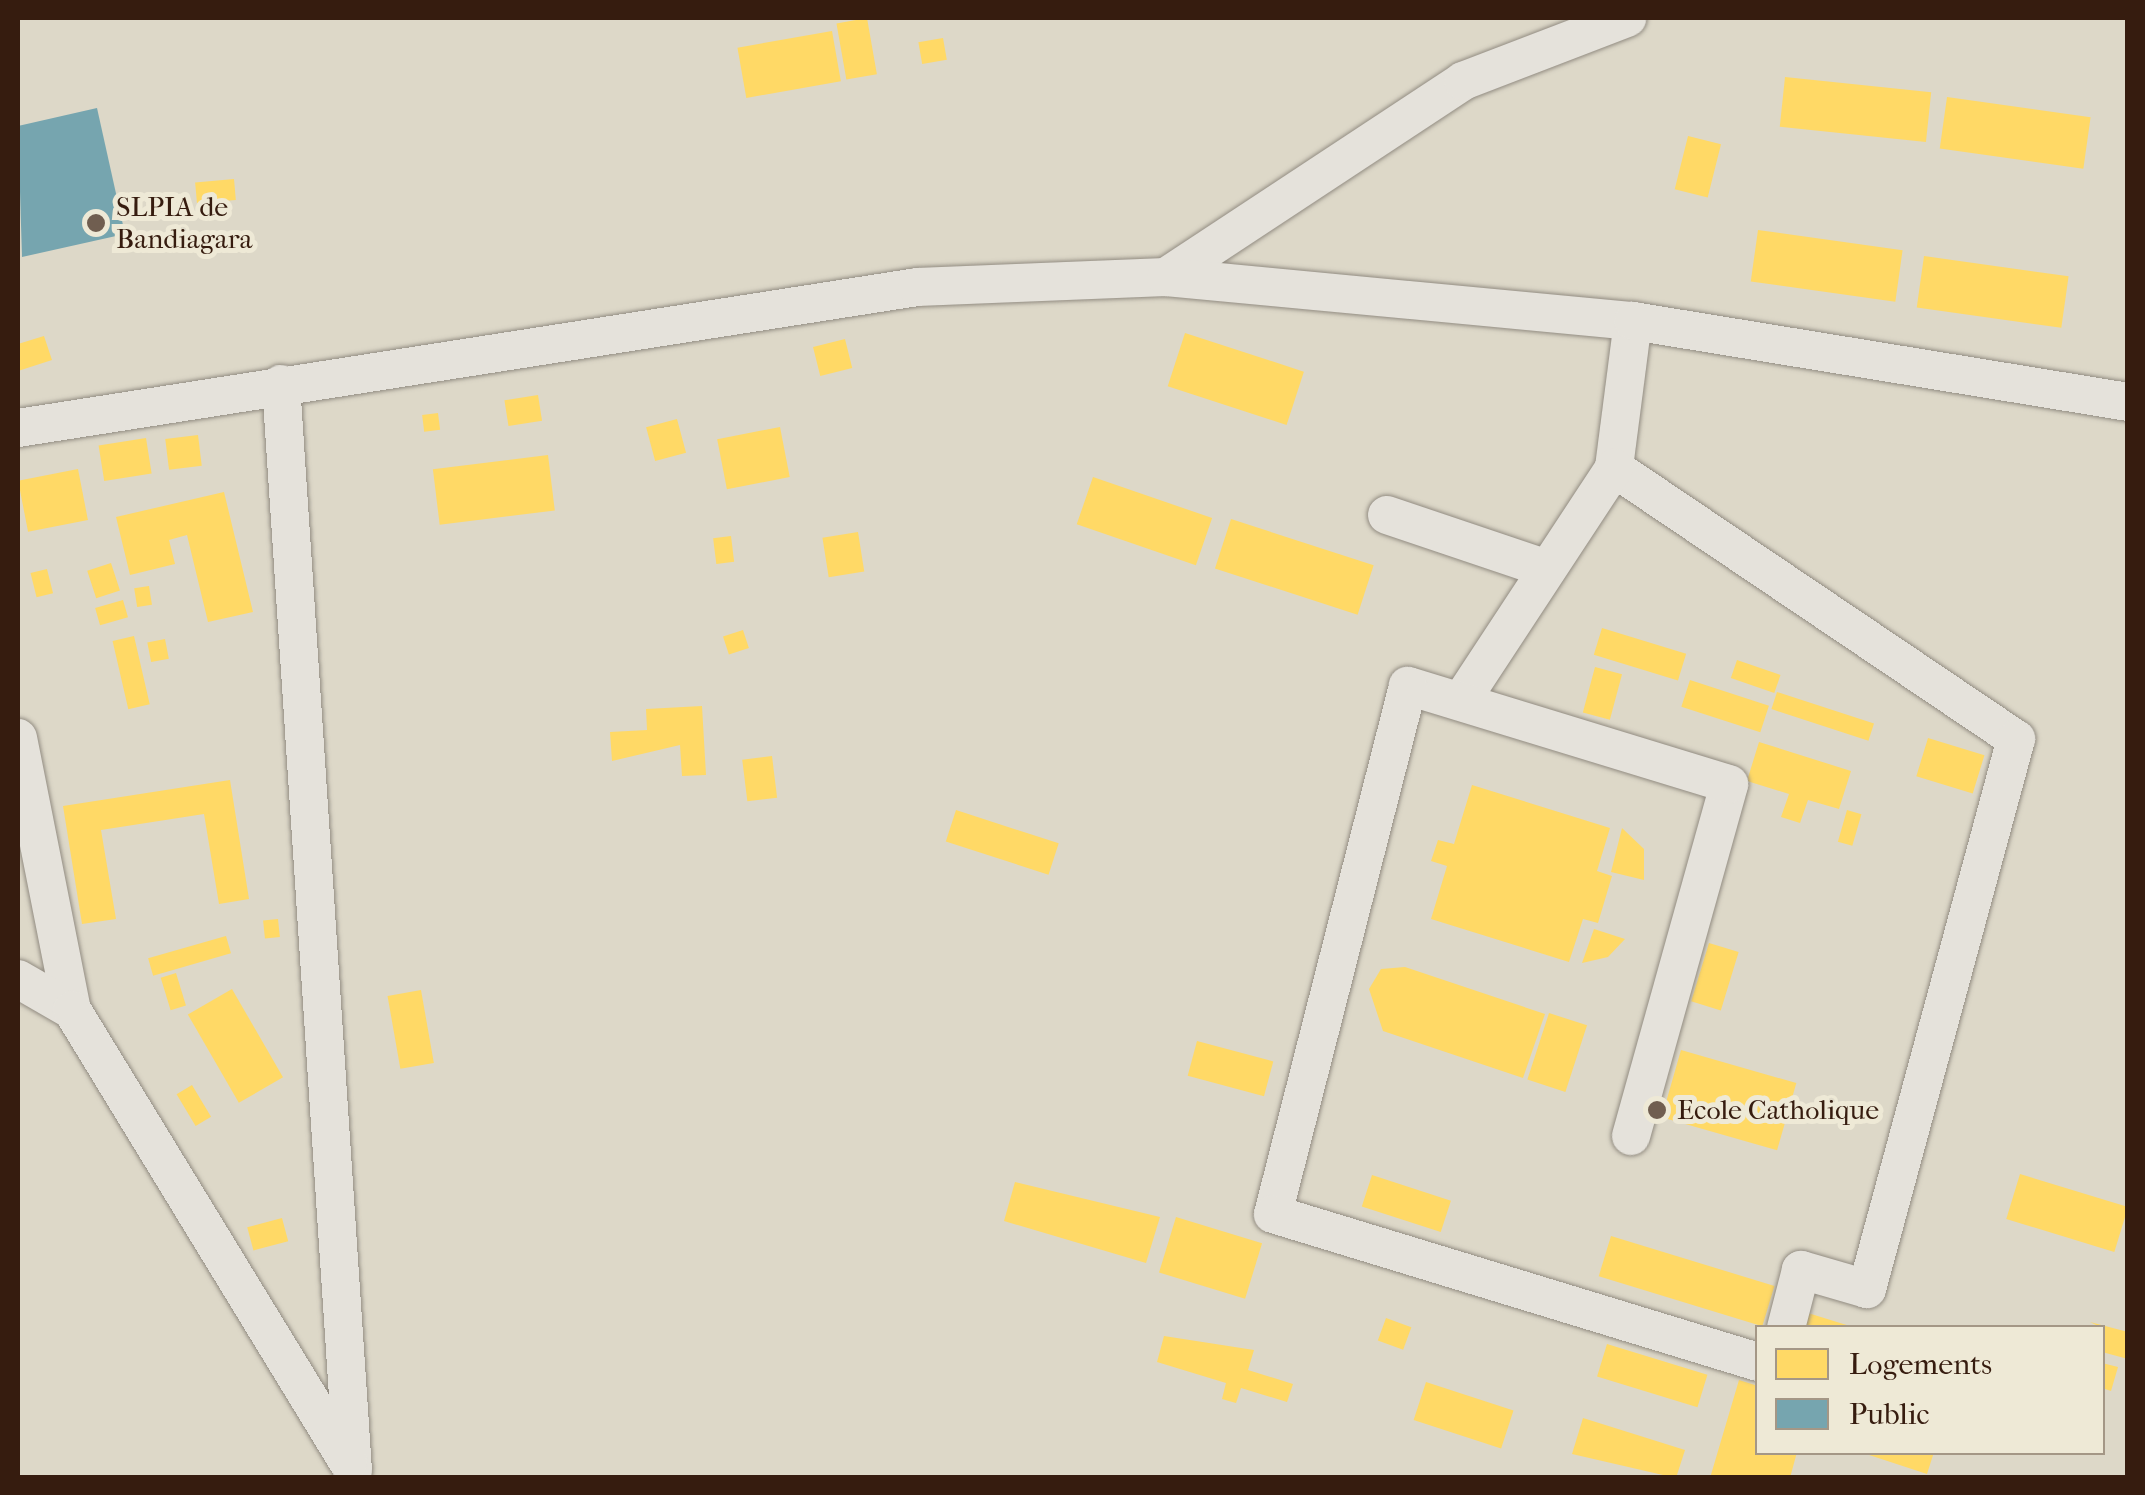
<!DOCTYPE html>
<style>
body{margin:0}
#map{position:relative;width:2145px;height:1495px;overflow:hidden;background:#ddd8c8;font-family:"IM FELL French Canon",serif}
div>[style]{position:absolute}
.homes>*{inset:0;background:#ffd966;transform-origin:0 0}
.public>*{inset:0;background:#76a5af}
.roads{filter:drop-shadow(0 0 2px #928c82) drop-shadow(0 0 2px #928c82)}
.minor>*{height:38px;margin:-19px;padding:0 19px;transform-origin:19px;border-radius:19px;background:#e5e2db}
.dots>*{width:28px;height:28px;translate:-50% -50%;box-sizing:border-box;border:5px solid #eee9d6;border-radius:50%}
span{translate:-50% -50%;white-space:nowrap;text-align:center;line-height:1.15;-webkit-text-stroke:10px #eee9d6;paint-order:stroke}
.poi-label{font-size:28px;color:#361c0f}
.left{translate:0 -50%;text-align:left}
.frame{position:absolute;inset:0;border:20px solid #361c0f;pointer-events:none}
.legend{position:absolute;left:1755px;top:1325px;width:350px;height:130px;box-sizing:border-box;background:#eee9d6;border:2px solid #a49786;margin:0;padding:12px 18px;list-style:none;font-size:30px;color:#361c0f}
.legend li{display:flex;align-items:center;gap:20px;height:50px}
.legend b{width:50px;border:2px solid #a49786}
</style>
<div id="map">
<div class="homes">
<i style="left:867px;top:18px;width:57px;height:31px;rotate:80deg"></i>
<i style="left:832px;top:31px;width:51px;height:96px;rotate:80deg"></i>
<i style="left:943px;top:38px;width:22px;height:25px;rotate:80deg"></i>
<i style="left:1785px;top:77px;width:147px;height:50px;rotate:6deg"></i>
<i style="left:1947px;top:97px;width:145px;height:52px;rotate:8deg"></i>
<i style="left:1688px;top:136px;width:34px;height:55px;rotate:14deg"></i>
<i style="left:234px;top:179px;width:21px;height:39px;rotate:85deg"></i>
<i style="left:1758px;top:230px;width:146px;height:52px;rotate:8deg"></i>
<i style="left:1924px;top:256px;width:146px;height:52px;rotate:8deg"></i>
<i style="left:1185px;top:333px;width:125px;height:56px;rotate:18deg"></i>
<i style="clip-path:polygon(44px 336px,52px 360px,18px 371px,18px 344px)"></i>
<i style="left:845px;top:339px;width:30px;height:33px;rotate:76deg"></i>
<i style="left:538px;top:395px;width:26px;height:34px;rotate:81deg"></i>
<i style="left:438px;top:413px;width:17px;height:16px;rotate:83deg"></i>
<i style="left:677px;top:419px;width:35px;height:32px;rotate:75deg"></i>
<i style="left:780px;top:427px;width:51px;height:64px;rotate:79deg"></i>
<i style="left:198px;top:435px;width:31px;height:33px;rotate:83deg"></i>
<i style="left:146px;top:438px;width:36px;height:48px;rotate:81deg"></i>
<i style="left:548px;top:455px;width:56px;height:116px;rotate:83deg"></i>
<i style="left:78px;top:469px;width:52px;height:61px;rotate:79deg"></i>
<i style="left:1093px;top:477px;width:126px;height:50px;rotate:19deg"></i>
<i style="clip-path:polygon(224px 492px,253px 612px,208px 622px,187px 535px,169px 540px,175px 564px,130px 575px,116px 517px)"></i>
<i style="left:1231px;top:519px;width:150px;height:52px;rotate:18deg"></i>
<i style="left:858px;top:532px;width:40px;height:36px;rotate:81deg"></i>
<i style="left:731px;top:536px;width:26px;height:18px;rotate:83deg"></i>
<i style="left:111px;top:563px;width:29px;height:25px;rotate:72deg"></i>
<i style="left:47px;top:569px;width:25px;height:17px;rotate:76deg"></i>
<i style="left:149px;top:586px;width:19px;height:15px;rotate:81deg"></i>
<i style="left:123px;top:600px;width:18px;height:29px;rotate:74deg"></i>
<i style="left:1602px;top:628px;width:88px;height:28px;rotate:17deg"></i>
<i style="left:743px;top:630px;width:19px;height:21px;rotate:72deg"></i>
<i style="left:134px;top:636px;width:70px;height:22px;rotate:77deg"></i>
<i style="left:165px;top:639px;width:20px;height:18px;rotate:79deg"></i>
<i style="left:1737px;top:660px;width:46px;height:19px;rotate:19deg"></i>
<i style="left:1595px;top:667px;width:28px;height:47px;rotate:15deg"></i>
<i style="left:1690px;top:680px;width:83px;height:28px;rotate:18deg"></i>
<i style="left:1777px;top:692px;width:102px;height:18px;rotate:18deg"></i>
<i style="clip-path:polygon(702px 706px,706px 775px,682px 776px,680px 745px,612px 761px,610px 732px,647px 730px,646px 709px)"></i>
<i style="left:1928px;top:738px;width:59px;height:40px;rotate:17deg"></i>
<i style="clip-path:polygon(1759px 742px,1851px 771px,1839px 809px,1808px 800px,1800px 823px,1781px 817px,1789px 794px,1747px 781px)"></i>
<i style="left:772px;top:756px;width:42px;height:30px;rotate:83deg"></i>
<i style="clip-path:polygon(230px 780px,249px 899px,219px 904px,204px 814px,101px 830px,116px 919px,82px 924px,63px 806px)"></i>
<i style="clip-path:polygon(1472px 785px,1610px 828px,1597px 871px,1612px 876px,1598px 923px,1583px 919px,1569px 962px,1431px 919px,1447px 866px,1431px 861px,1438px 840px,1454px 844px)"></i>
<i style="left:956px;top:810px;width:108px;height:33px;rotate:18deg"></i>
<i style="left:1847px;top:810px;width:15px;height:33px;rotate:16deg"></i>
<i style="clip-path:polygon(1622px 828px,1644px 849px,1644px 880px,1611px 872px)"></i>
<i style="left:278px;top:919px;width:18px;height:15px;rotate:84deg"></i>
<i style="clip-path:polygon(1594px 929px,1625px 939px,1608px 957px,1582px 963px)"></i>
<i style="left:226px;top:936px;width:18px;height:81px;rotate:74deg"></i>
<i style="left:1709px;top:943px;width:31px;height:61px;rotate:17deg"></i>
<i style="clip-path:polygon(1405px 967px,1545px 1014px,1523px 1078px,1383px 1031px,1369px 989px,1381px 969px)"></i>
<i style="left:176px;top:973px;width:34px;height:16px;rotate:73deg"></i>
<i style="left:232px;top:989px;width:102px;height:51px;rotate:60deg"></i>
<i style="left:421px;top:990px;width:74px;height:34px;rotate:80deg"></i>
<i style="left:1549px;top:1013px;width:40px;height:70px;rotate:18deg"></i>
<i style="left:1197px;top:1041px;width:79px;height:36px;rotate:15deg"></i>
<i style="left:1681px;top:1050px;width:120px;height:70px;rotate:16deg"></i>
<i style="left:192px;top:1085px;width:37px;height:18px;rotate:59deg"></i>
<i style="left:2020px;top:1174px;width:113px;height:47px;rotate:17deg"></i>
<i style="left:1372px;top:1175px;width:83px;height:33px;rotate:18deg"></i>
<i style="clip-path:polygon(1015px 1182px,1160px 1217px,1146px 1263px,1004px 1221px)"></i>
<i style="left:1176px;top:1217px;width:90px;height:58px;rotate:17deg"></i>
<i style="left:282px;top:1218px;width:24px;height:36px;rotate:75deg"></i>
<i style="left:1611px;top:1236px;width:171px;height:42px;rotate:17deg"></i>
<i style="clip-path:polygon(1808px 1313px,1853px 1327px,1852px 1328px,1803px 1328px)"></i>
<i style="left:1386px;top:1318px;width:27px;height:24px;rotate:20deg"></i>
<i style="clip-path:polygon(2090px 1322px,2128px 1332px,2128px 1359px,2102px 1352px,2102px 1328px)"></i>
<i style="clip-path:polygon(1164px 1336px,1254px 1350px,1248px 1370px,1293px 1384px,1287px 1402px,1241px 1388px,1236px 1403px,1222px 1399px,1226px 1383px,1157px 1362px)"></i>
<i style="left:1607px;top:1344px;width:105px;height:34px;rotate:17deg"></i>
<i style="clip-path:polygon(2102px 1363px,2118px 1367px,2111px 1391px,2102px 1388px)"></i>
<i style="clip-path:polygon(1739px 1380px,1758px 1386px,1758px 1452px,1797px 1452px,1790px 1478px,1710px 1478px)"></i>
<i style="left:1426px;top:1382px;width:92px;height:40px;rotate:18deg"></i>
<i style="clip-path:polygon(1583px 1418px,1685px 1450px,1676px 1478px,1572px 1454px)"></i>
<i style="clip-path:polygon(1860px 1452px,1934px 1452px,1927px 1474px)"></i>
</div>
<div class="public">
<i style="clip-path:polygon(97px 108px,125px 234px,22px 257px,18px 126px)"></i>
</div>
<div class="roads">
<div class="minor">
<i style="left:1166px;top:277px;width:356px;rotate:-33.4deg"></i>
<i style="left:1463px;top:81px;width:176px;rotate:-21deg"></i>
<i style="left:1633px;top:321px;width:148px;rotate:97.4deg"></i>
<i style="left:1614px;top:468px;width:485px;rotate:34deg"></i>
<i style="left:2016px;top:739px;width:570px;rotate:105.16deg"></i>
<i style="left:1867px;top:1289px;width:69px;rotate:-163.9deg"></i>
<i style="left:1801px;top:1270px;width:60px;rotate:104.5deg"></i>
<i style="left:281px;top:384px;width:1089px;rotate:86.21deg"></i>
<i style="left:18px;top:428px;width:910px;rotate:-8.91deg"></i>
<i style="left:917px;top:287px;width:249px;rotate:-2.3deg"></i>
<i style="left:1166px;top:277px;width:469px;rotate:5.4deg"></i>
<i style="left:1633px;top:321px;width:502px;rotate:9.29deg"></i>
<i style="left:1387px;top:515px;width:169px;rotate:18.6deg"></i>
<i style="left:1461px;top:701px;width:279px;rotate:-56.7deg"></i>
<i style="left:18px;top:738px;width:277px;rotate:78.8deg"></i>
<i style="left:18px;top:979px;width:62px;rotate:29.9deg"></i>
<i style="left:72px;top:1010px;width:530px;rotate:58.59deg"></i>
<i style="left:1631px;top:1136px;width:365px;rotate:-74.4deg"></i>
<i style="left:1729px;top:784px;width:336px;rotate:-163deg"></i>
<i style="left:1408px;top:686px;width:545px;rotate:104.34deg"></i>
<i style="left:1273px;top:1214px;width:507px;rotate:16.97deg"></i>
</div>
</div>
<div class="dots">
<i style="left:96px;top:223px;background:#705e50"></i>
<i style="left:1657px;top:1110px;background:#705e50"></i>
</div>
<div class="poi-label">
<span class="left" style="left:116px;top:223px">SLPIA de<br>Bandiagara</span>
<span class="left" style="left:1677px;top:1110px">Ecole Catholique</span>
</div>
<div class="frame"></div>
<ul class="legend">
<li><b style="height:28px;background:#ffd966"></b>Logements</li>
<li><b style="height:28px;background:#76a5af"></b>Public</li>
</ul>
</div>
